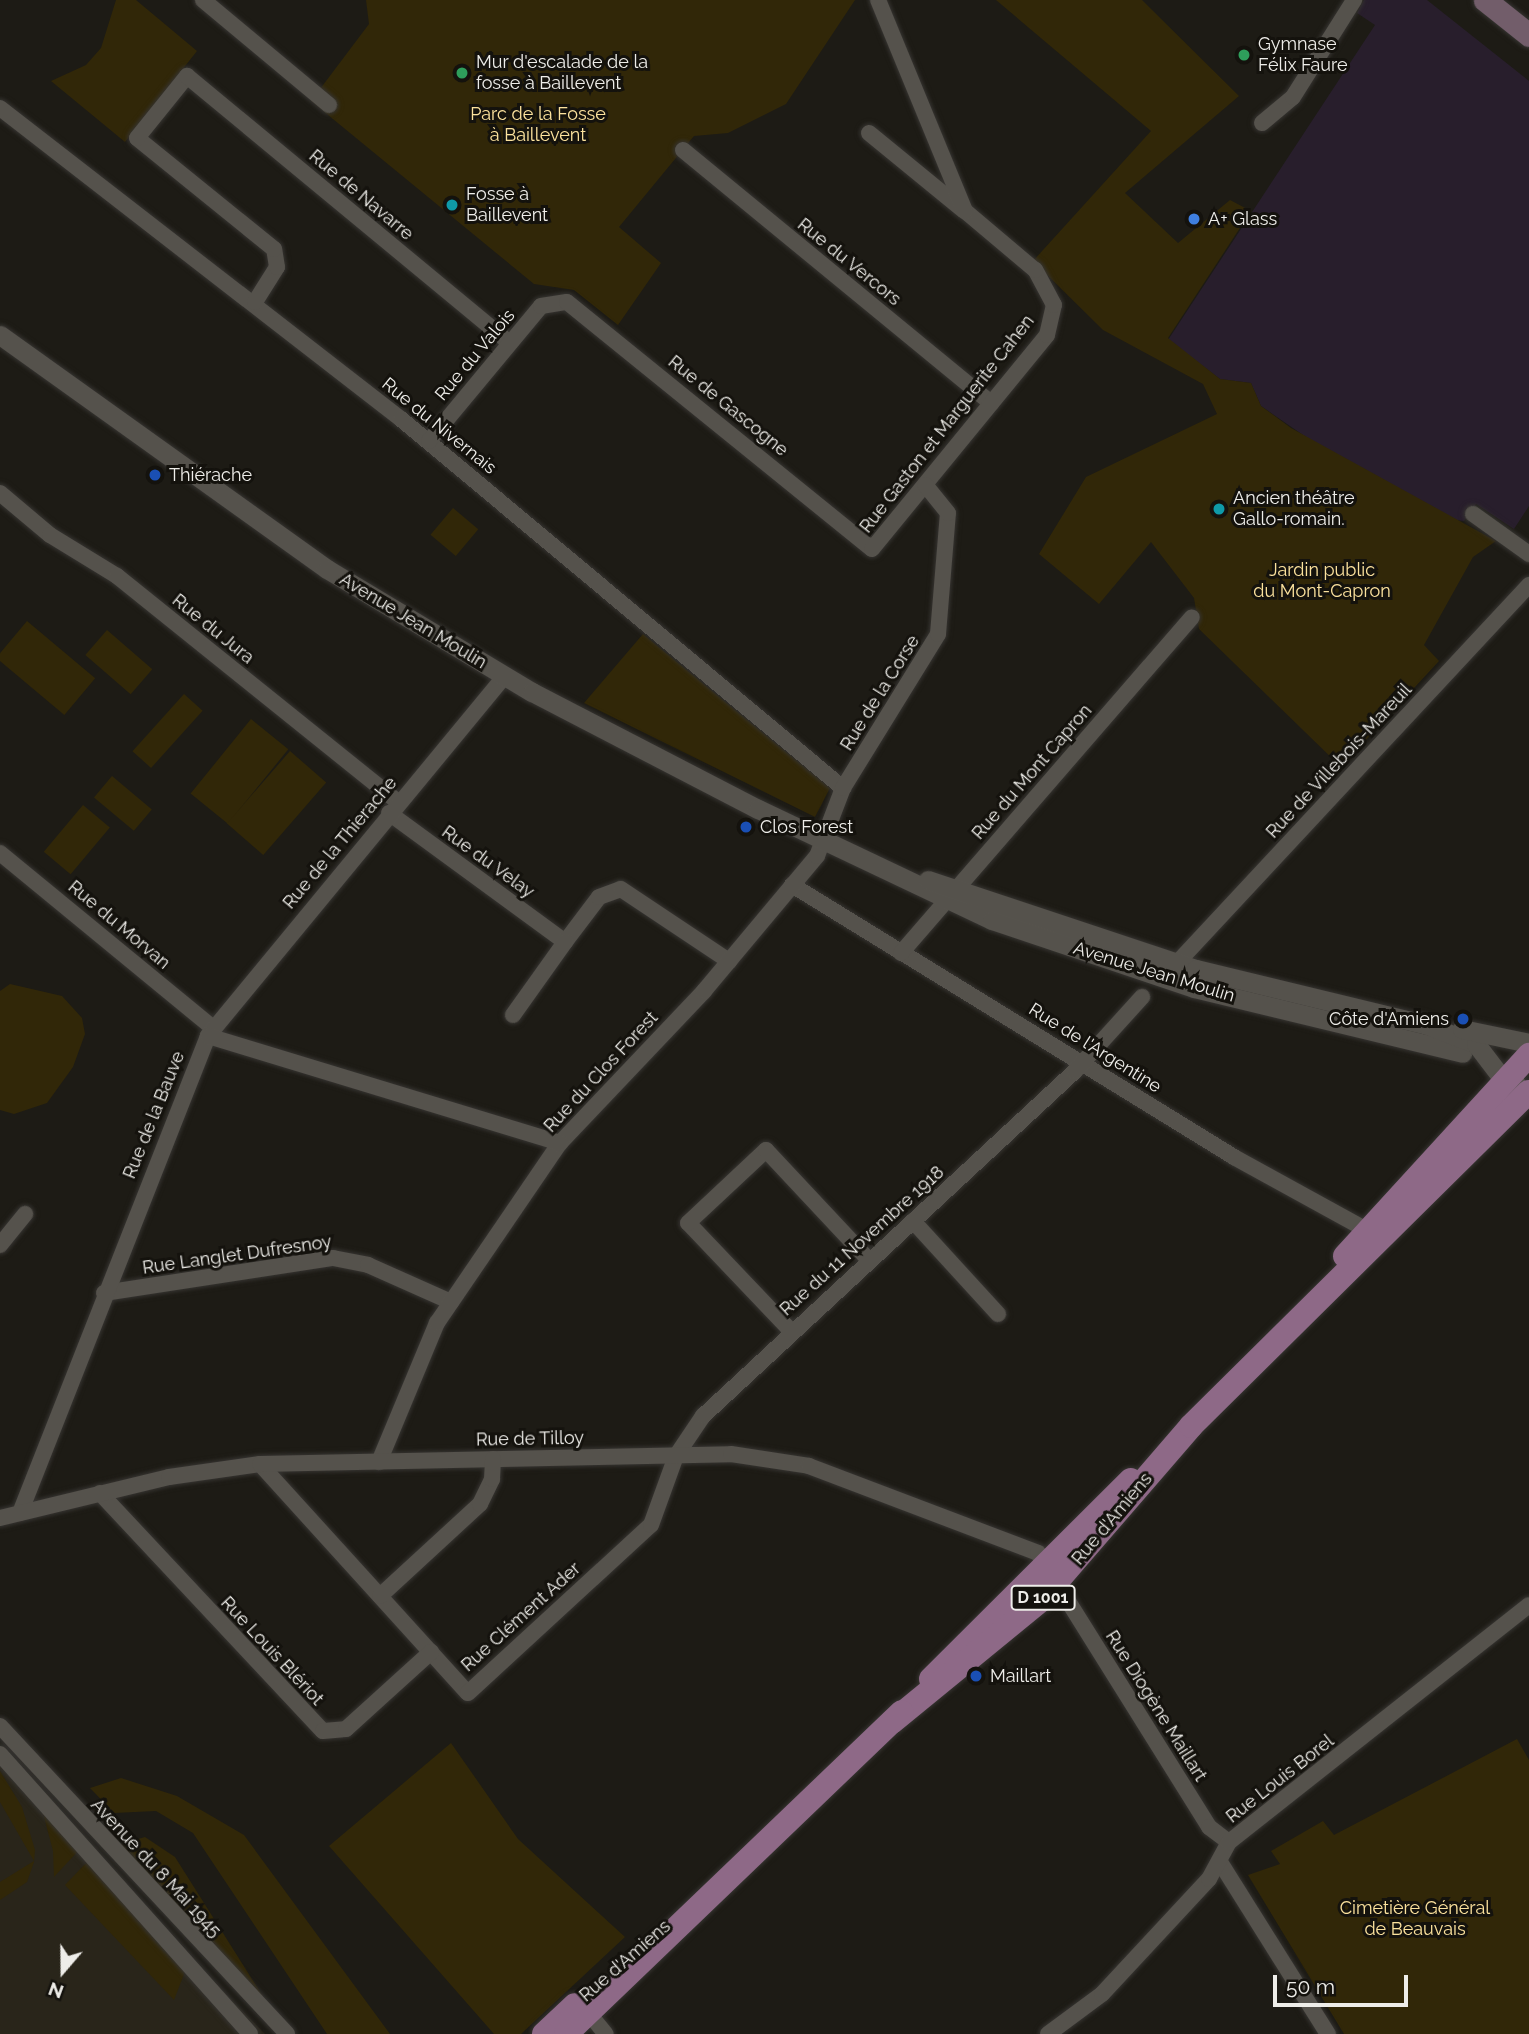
<!DOCTYPE html>
<meta charset="utf-8">
<style>
body{margin:0}
#map{position:relative;width:1529px;height:2034px;overflow:hidden;background:#1d1b15;font-family:Raleway,sans-serif}
div>[style]{position:absolute}
.built>*{inset:0;background:#29251a}
.education>*{inset:0;background:#281e2c}
.green>*{inset:0;background:#312708;transform-origin:0 0}
.roads{filter:drop-shadow(0 0 2px #363431) drop-shadow(0 0 2px #363431)}
.minor>*{height:16px;margin:-8px;padding:0 8px;transform-origin:8px;border-radius:8px;background:#55524c}
.tertiary>*{height:19px;margin:-9.5px;padding:0 9.5px;transform-origin:9.5px;border-radius:9.5px;background:#55524c}
.secondary>*{height:23px;margin:-11.5px;padding:0 11.5px;transform-origin:11.5px;border-radius:11.5px;background:#725d6a}
.primary>*{height:24px;margin:-12px;padding:0 12px;transform-origin:12px;border-radius:12px;background:#8e6987}
.dots>*{width:19px;height:19px;translate:-50% -50%;box-sizing:border-box;border:4px solid #14120d;border-radius:50%}
span{translate:-50% -50%;white-space:nowrap;text-align:center;line-height:1.15;-webkit-text-stroke:6px #14120d;paint-order:stroke}
.shield-label span{padding:2px 5px;background:#14120d;border:2px solid;border-radius:5px;-webkit-text-stroke-width:0}
.shield-label{font-size:16px;color:#eeede9;font-weight:700}
.poi-label{font-size:18px;color:#eeede9}
.left{translate:0 -50%;text-align:left}
.right{translate:-100% -50%;text-align:right}
.park-label{font-size:18px;color:#fce29d}
.street-label{font-size:18px;color:#eeede9}
.north{position:absolute;left:28px;top:1936px;width:70px;height:70px;-webkit-text-stroke:5px #14120d;paint-order:stroke;rotate:200deg;font-size:19px;font-weight:700;line-height:28px;text-align:center;color:#eeede9}
.north::after{content:'';display:block;margin:auto;width:24px;height:32px;background:#eeede9;clip-path:polygon(50% 0,100% 100%,50% 72%,0 100%)}
.scale{position:absolute;left:1273px;top:1975px;width:135px;height:32px;box-sizing:border-box;border:4px solid #eeede9;border-top:0;padding-left:9px;font-size:21px;line-height:24px;white-space:nowrap;color:#eeede9;-webkit-text-stroke:5px #14120d;paint-order:stroke}
</style>
<div id="map">
<div class="built">
<i style="clip-path:polygon(0 1761px,48px 1810px,265px 2034px,0 2034px)"></i>
</div>
<div class="education">
<i style="clip-path:polygon(1364px 0,1427px 0,1529px 81px,1529px 506px,1514px 529px,1476px 504px,1464px 521px,1421px 516px,1261px 406px,1251px 383px,1220px 379px,1168px 340px,1375px 25px,1357px 13px)"></i>
</div>
<div class="green">
<i style="clip-path:polygon(116px 0,136px 0,197px 51px,125px 142px,51px 81px,86px 65px,101px 48px)"></i>
<i style="clip-path:polygon(366px 0,855px 0,786px 104px,728px 133px,694px 136px,619px 227px,661px 263px,618px 325px,574px 290px,534px 284px,311px 101px,369px 24px)"></i>
<i style="clip-path:polygon(996px 0,1142px 0,1239px 96px,1125px 193px,1178px 243px,1230px 200px,1251px 211px,1168px 338px,1220px 379px,1251px 383px,1261px 406px,1291px 428px,1496px 541px,1473px 557px,1424px 645px,1439px 661px,1341px 767px,1199px 629px,1194px 598px,1151px 542px,1099px 604px,1039px 554px,1086px 477px,1217px 414px,1203px 384px,1103px 330px,1033px 261px,1151px 131px)"></i>
<i style="left:453px;top:508px;width:33px;height:35px;rotate:40deg"></i>
<i style="left:27px;top:621px;width:89px;height:48px;rotate:40deg"></i>
<i style="left:107px;top:630px;width:60px;height:33px;rotate:41deg"></i>
<i style="clip-path:polygon(643px 634px,830px 788px,815px 817px,584px 703px)"></i>
<i style="left:184px;top:694px;width:25px;height:77px;rotate:42deg"></i>
<i style="left:251px;top:719px;width:48px;height:96px;rotate:39deg"></i>
<i style="left:290px;top:751px;width:48px;height:96px;rotate:41deg"></i>
<i style="left:112px;top:776px;width:52px;height:28px;rotate:40deg"></i>
<i style="left:83px;top:805px;width:35px;height:61px;rotate:40deg"></i>
<i style="clip-path:polygon(10px 984px,62px 996px,82px 1018px,85px 1034px,73px 1067px,47px 1103px,14px 1114px,0 1110px,0 991px)"></i>
<i style="clip-path:polygon(1517px 1739px,1529px 1760px,1529px 2034px,1344px 2034px,1248px 1875px,1280px 1864px,1271px 1851px,1323px 1821px,1334px 1835px)"></i>
<i style="clip-path:polygon(451px 1743px,518px 1839px,625px 1937px,521px 2034px,494px 2034px,329px 1846px)"></i>
<i style="clip-path:polygon(0 1771px,22px 1807px,35px 1850px,34px 1862px,27px 1882px,0 1900px,0 1882px,34px 1861px,0 1802px)"></i>
<i style="clip-path:polygon(121px 1778px,177px 1796px,244px 1835px,390px 2034px,327px 2034px,193px 1833px,156px 1811px,114px 1813px,90px 1788px)"></i>
<i style="clip-path:polygon(42px 1809px,79px 1850px,54px 1877px,53px 1851px)"></i>
<i style="clip-path:polygon(145px 1837px,175px 1857px,269px 2006px,118px 1845px)"></i>
<i style="clip-path:polygon(90px 1859px,186px 1969px,174px 2000px,65px 1885px)"></i>
</div>
<div class="roads">
<div class="minor">
<i style="left:203px;top:0;width:164px;rotate:39.8deg"></i>
<i style="left:0;top:108px;width:507px;rotate:37.8deg"></i>
<i style="left:401px;top:419px;width:576px;rotate:39.86deg"></i>
<i style="left:1262px;top:123px;width:40px;rotate:-40deg"></i>
<i style="left:1293px;top:97px;width:115px;rotate:-57.8deg"></i>
<i style="left:869px;top:133px;width:122px;rotate:39.3deg"></i>
<i style="left:683px;top:150px;width:399px;rotate:39.4deg"></i>
<i style="left:255px;top:302px;width:41px;rotate:-57.8deg"></i>
<i style="left:277px;top:267px;width:18px;rotate:-99deg"></i>
<i style="left:274px;top:249px;width:176px;rotate:-141deg"></i>
<i style="left:137px;top:138px;width:80px;rotate:-51.1deg"></i>
<i style="left:187px;top:76px;width:419px;rotate:39.6deg"></i>
<i style="left:429px;top:441px;width:175px;rotate:-50.3deg"></i>
<i style="left:541px;top:306px;width:26px;rotate:-9deg"></i>
<i style="left:567px;top:302px;width:392px;rotate:39deg"></i>
<i style="left:872px;top:549px;width:276px;rotate:-50.7deg"></i>
<i style="left:1047px;top:335px;width:31px;rotate:-77deg"></i>
<i style="left:1054px;top:305px;width:40px;rotate:-118deg"></i>
<i style="left:1035px;top:270px;width:92px;rotate:-139.9deg"></i>
<i style="left:965px;top:211px;width:228px;rotate:-112.4deg"></i>
<i style="left:0;top:493px;width:65px;rotate:40deg"></i>
<i style="left:50px;top:535px;width:79px;rotate:31.5deg"></i>
<i style="left:117px;top:576px;width:361px;rotate:38.8deg"></i>
<i style="left:1473px;top:514px;width:69px;rotate:35.5deg"></i>
<i style="left:389px;top:813px;width:218px;rotate:36.2deg"></i>
<i style="left:565px;top:942px;width:56px;rotate:-52.9deg"></i>
<i style="left:599px;top:897px;width:23px;rotate:-20deg"></i>
<i style="left:621px;top:889px;width:130px;rotate:33.7deg"></i>
<i style="left:0;top:853px;width:276px;rotate:39.4deg"></i>
<i style="left:792px;top:885px;width:519px;rotate:31.61deg"></i>
<i style="left:1234px;top:1157px;width:160px;rotate:28.8deg"></i>
<i style="left:901px;top:953px;width:444px;rotate:-49.1deg"></i>
<i style="left:1177px;top:963px;width:517px;rotate:-47.04deg"></i>
<i style="left:513px;top:1015px;width:90px;rotate:-54.5deg"></i>
<i style="left:208px;top:1036px;width:467px;rotate:-50.5deg"></i>
<i style="left:913px;top:1221px;width:126px;rotate:47.6deg"></i>
<i style="left:0;top:1245px;width:40px;rotate:-51deg"></i>
<i style="left:104px;top:1293px;width:232px;rotate:-8.7deg"></i>
<i style="left:333px;top:1258px;width:36px;rotate:11deg"></i>
<i style="left:368px;top:1265px;width:91px;rotate:24deg"></i>
<i style="left:791px;top:1331px;width:149px;rotate:-133.6deg"></i>
<i style="left:688px;top:1223px;width:107px;rotate:-43.1deg"></i>
<i style="left:766px;top:1150px;width:151px;rotate:46.9deg"></i>
<i style="left:379px;top:1462px;width:151px;rotate:-67.4deg"></i>
<i style="left:437px;top:1323px;width:218px;rotate:-55.7deg"></i>
<i style="left:560px;top:1143px;width:209px;rotate:-46.5deg"></i>
<i style="left:704px;top:991px;width:176px;rotate:-50.1deg"></i>
<i style="left:817px;top:856px;width:73px;rotate:-69.1deg"></i>
<i style="left:843px;top:788px;width:181px;rotate:-58.3deg"></i>
<i style="left:938px;top:634px;width:121px;rotate:-85.3deg"></i>
<i style="left:948px;top:513px;width:36px;rotate:-129deg"></i>
<i style="left:260px;top:1464px;width:309px;rotate:47.8deg"></i>
<i style="left:468px;top:1693px;width:248px;rotate:-42.6deg"></i>
<i style="left:651px;top:1525px;width:73px;rotate:-70.1deg"></i>
<i style="left:676px;top:1456px;width:48px;rotate:-56deg"></i>
<i style="left:703px;top:1416px;width:507px;rotate:-42.84deg"></i>
<i style="left:1075px;top:1071px;width:100px;rotate:-47.8deg"></i>
<i style="left:100px;top:1493px;width:326px;rotate:46.9deg"></i>
<i style="left:323px;top:1731px;width:23px;rotate:-5deg"></i>
<i style="left:346px;top:1729px;width:115px;rotate:-42.2deg"></i>
<i style="left:20px;top:1513px;width:513px;rotate:-68.49deg"></i>
<i style="left:208px;top:1036px;width:368px;rotate:16.9deg"></i>
<i style="left:0;top:1518px;width:174px;rotate:-13.6deg"></i>
<i style="left:169px;top:1477px;width:92px;rotate:-8.1deg"></i>
<i style="left:260px;top:1464px;width:471px;rotate:-1.2deg"></i>
<i style="left:731px;top:1454px;width:79px;rotate:8.7deg"></i>
<i style="left:809px;top:1466px;width:245px;rotate:20.8deg"></i>
<i style="left:1038px;top:1553px;width:323px;rotate:58deg"></i>
<i style="left:1209px;top:1827px;width:25px;rotate:37deg"></i>
<i style="left:380px;top:1596px;width:136px;rotate:-42.6deg"></i>
<i style="left:480px;top:1504px;width:28px;rotate:-64deg"></i>
<i style="left:492px;top:1479px;width:20px;rotate:-87deg"></i>
<i style="left:0;top:1726px;width:421px;rotate:47deg"></i>
<i style="left:0;top:1754px;width:375px;rotate:48.2deg"></i>
<i style="left:1220px;top:1862px;width:203px;rotate:57.9deg"></i>
<i style="left:583px;top:2006px;width:36px;rotate:51deg"></i>
<i style="left:1048px;top:2034px;width:67px;rotate:-36.5deg"></i>
<i style="left:1102px;top:1994px;width:157px;rotate:-47.1deg"></i>
<i style="left:1209px;top:1879px;width:42px;rotate:-61.6deg"></i>
<i style="left:1229px;top:1842px;width:382px;rotate:-38.3deg"></i>
</div>
<div class="tertiary">
<i style="left:0;top:335px;width:402px;rotate:35.6deg"></i>
<i style="left:327px;top:569px;width:239px;rotate:31deg"></i>
<i style="left:532px;top:692px;width:254px;rotate:27.4deg"></i>
<i style="left:758px;top:809px;width:259px;rotate:25.4deg"></i>
<i style="left:992px;top:920px;width:213px;rotate:18.6deg"></i>
<i style="left:1194px;top:988px;width:276px;rotate:13.6deg"></i>
<i style="left:928px;top:880px;width:282px;rotate:18.4deg"></i>
<i style="left:1196px;top:969px;width:238px;rotate:13.6deg"></i>
<i style="left:1427px;top:1025px;width:53px;rotate:21.2deg"></i>
<i style="left:1476px;top:1044px;width:43px;rotate:52.6deg"></i>
<i style="left:1502px;top:1078px;width:15px;rotate:23deg"></i>
<i style="left:1462px;top:1029px;width:68px;rotate:11.8deg"></i>
</div>
<div class="secondary">
<i style="left:1485px;top:0;width:56px;rotate:38.5deg"></i>
</div>
<div class="primary">
<i style="left:1345px;top:1256px;width:273px;rotate:-47.5deg"></i>
<i style="left:931px;top:1679px;width:282px;rotate:-44.9deg"></i>
<i style="left:892px;top:1722px;width:193px;rotate:-39.3deg"></i>
<i style="left:1041px;top:1600px;width:230px;rotate:-49.2deg"></i>
<i style="left:1191px;top:1426px;width:475px;rotate:-44.7deg"></i>
<i style="left:544px;top:2034px;width:42px;rotate:-43.1deg"></i>
<i style="left:566px;top:2034px;width:465px;rotate:-43.8deg"></i>
</div>
</div>
<div class="dots">
<i style="left:1244px;top:55px;background:#2e9e5b"></i>
<i style="left:462px;top:73px;background:#2e9e5b"></i>
<i style="left:452px;top:205px;background:#0f9aa8"></i>
<i style="left:1194px;top:219px;background:#3f7fe0"></i>
<i style="left:155px;top:475px;background:#1a4fb4"></i>
<i style="left:1219px;top:509px;background:#0f9aa8"></i>
<i style="left:746px;top:827px;background:#1a4fb4"></i>
<i style="left:1463px;top:1019px;background:#1a4fb4"></i>
<i style="left:976px;top:1676px;background:#1a4fb4"></i>
</div>
<div class="shield-label">
<span style="left:1043px;top:1598px">D 1001</span>
</div>
<div class="poi-label">
<span class="left" style="left:1258px;top:55px">Gymnase<br>Félix Faure</span>
<span class="left" style="left:476px;top:73px">Mur d'escalade de la<br>fosse à Baillevent</span>
<span class="left" style="left:466px;top:205px">Fosse à<br>Baillevent</span>
<span class="left" style="left:1208px;top:219px">A+ Glass</span>
<span class="left" style="left:169px;top:475px">Thiérache</span>
<span class="left" style="left:1233px;top:509px">Ancien théâtre<br>Gallo-romain.</span>
<span class="left" style="left:760px;top:827px">Clos Forest</span>
<span class="right" style="left:1449px;top:1019px">Côte d'Amiens</span>
<span class="left" style="left:990px;top:1676px">Maillart</span>
</div>
<div class="park-label">
<span style="left:538px;top:125px">Parc de la Fosse<br>à Baillevent</span>
<span style="left:1322px;top:581px">Jardin public<br>du Mont-Capron</span>
<span style="left:1415px;top:1919px">Cimetière Général<br>de Beauvais</span>
</div>
<div class="street-label">
<span style="left:361px;top:195px;rotate:40deg">Rue de Navarre</span>
<span style="left:849px;top:262px;rotate:39deg">Rue du Vercors</span>
<span style="left:475px;top:355px;rotate:-50deg">Rue du Valois</span>
<span style="left:728px;top:406px;rotate:39deg">Rue de Gascogne</span>
<span style="left:947px;top:424px;rotate:-52deg">Rue Gaston et Marguerite Cahen</span>
<span style="left:439px;top:426px;rotate:39deg">Rue du Nivernais</span>
<span style="left:413px;top:621px;rotate:31deg">Avenue Jean Moulin</span>
<span style="left:213px;top:629px;rotate:39deg">Rue du Jura</span>
<span style="left:880px;top:693px;rotate:-58deg">Rue de la Corse</span>
<span style="left:1339px;top:761px;rotate:-47deg">Rue de Villebois-Mareuil</span>
<span style="left:1032px;top:772px;rotate:-49deg">Rue du Mont Capron</span>
<span style="left:340px;top:843px;rotate:-50deg">Rue de la Thierache</span>
<span style="left:488px;top:862px;rotate:36deg">Rue du Velay</span>
<span style="left:119px;top:925px;rotate:40deg">Rue du Morvan</span>
<span style="left:1154px;top:972px;rotate:17deg">Avenue Jean Moulin</span>
<span style="left:1095px;top:1048px;rotate:32deg">Rue de l'Argentine</span>
<span style="left:601px;top:1072px;rotate:-47deg">Rue du Clos Forest</span>
<span style="left:154px;top:1115px;rotate:-68deg">Rue de la Bauve</span>
<span style="left:862px;top:1241px;rotate:-42deg">Rue du 11 Novembre 1918</span>
<span style="left:237px;top:1255px;rotate:-8deg">Rue Langlet Dufresnoy</span>
<span style="left:530px;top:1439px;rotate:-1deg">Rue de Tilloy</span>
<span style="left:1112px;top:1519px;rotate:-50deg">Rue d'Amiens</span>
<span style="left:521px;top:1617px;rotate:-42deg">Rue Clément Ader</span>
<span style="left:272px;top:1651px;rotate:47deg">Rue Louis Blériot</span>
<span style="left:1156px;top:1706px;rotate:58deg">Rue Diogène Maillart</span>
<span style="left:1280px;top:1779px;rotate:-38deg">Rue Louis Borel</span>
<span style="left:156px;top:1868px;rotate:47deg">Avenue du 8 Mai 1945</span>
<span style="left:625px;top:1961px;rotate:-41deg">Rue d'Amiens</span>
</div>
<div class="north">N</div>
<div class="scale">50 m</div>
</div>
